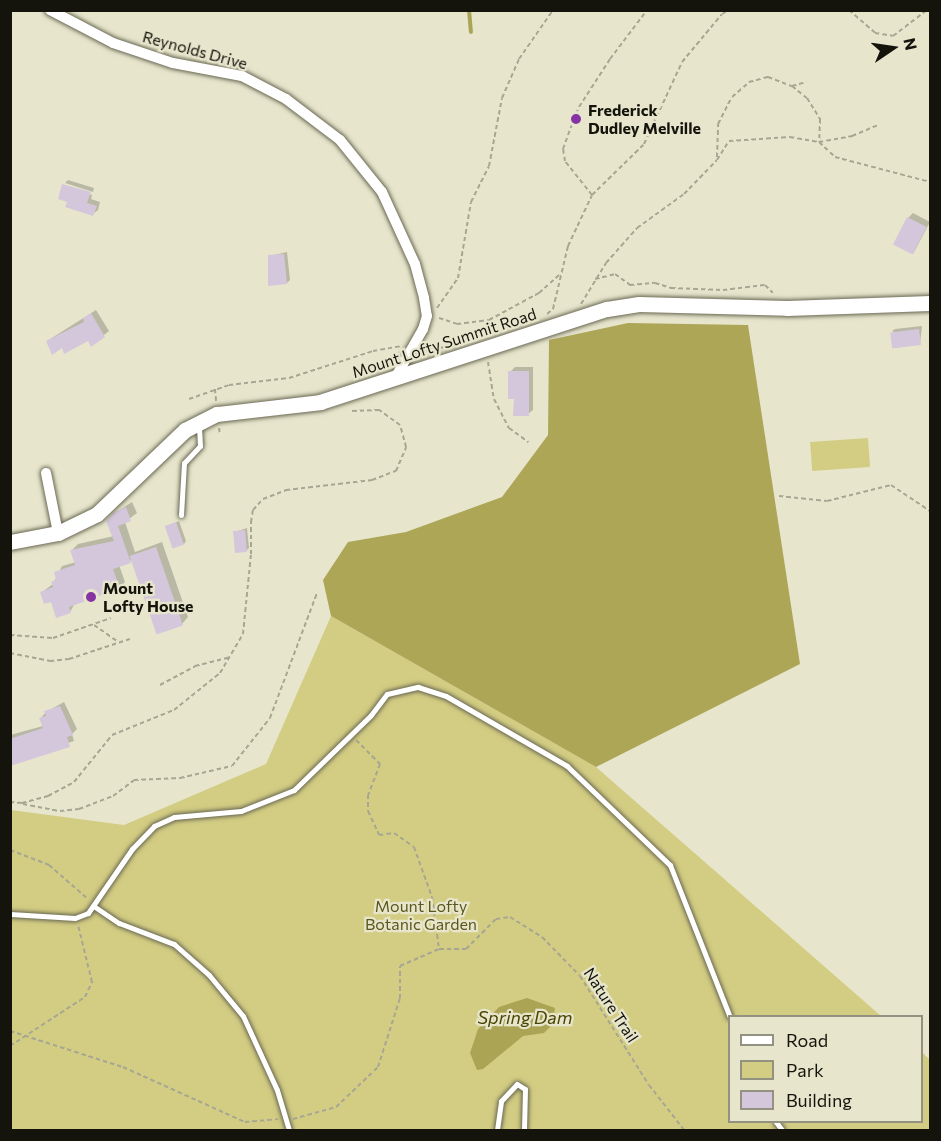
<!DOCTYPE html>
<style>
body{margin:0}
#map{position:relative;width:941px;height:1141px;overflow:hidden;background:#e7e6cd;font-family:Commissioner,sans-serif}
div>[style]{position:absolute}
.green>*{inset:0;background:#d3cd83;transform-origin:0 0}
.forest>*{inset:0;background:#aea657}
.water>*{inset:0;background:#aba455}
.shadow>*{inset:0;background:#0003}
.stream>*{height:4px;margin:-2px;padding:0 2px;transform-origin:2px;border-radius:2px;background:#aba455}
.building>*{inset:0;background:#d5c7db;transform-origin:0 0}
.path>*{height:2px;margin-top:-1px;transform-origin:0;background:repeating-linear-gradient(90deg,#a7a692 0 4.5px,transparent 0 7.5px)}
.roads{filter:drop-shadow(0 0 2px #6a6853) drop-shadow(0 0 2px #6a6853)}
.service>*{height:5px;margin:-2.5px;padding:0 2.5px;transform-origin:2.5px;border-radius:2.5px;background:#fff}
.minor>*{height:10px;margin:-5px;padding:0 5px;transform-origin:5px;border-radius:5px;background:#fff}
.secondary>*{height:15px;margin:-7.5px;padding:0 7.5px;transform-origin:7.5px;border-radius:7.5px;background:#fff}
.dots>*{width:16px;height:16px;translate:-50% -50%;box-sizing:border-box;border:3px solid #e7e6cd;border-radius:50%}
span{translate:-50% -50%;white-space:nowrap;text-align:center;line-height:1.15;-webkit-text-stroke:4.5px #e7e6cd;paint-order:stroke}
.street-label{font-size:16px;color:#15140c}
.poi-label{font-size:16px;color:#15140c;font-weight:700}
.left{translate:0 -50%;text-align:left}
.park-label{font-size:16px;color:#5c561b}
.water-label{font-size:18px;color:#4b4503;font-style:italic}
.frame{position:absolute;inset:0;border:12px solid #15140c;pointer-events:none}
.legend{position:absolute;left:728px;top:1015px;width:195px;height:108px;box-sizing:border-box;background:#e7e6cd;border:2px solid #939280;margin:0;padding:8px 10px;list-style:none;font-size:18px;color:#15140c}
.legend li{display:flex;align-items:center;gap:12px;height:30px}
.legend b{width:30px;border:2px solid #939280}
.north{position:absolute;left:863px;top:18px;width:60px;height:60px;-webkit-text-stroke:4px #e7e6cd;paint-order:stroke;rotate:77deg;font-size:16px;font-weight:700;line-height:24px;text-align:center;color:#15140c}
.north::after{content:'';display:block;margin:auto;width:21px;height:27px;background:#15140c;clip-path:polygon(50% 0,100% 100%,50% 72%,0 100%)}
</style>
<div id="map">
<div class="green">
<i style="left:868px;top:438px;width:29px;height:58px;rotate:86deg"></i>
<i style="clip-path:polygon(331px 616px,596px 767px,881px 1016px,730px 1016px,730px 1122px,922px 1122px,922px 1052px,930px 1060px,930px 1130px,11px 1130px,11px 810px,124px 825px,266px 764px)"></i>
</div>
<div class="forest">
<i style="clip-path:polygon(628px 323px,748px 325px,800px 664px,596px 767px,331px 616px,323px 580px,348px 542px,406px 532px,502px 497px,548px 435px,549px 340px)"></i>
</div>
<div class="water">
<i style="clip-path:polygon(527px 998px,555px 1008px,552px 1025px,544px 1033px,523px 1036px,483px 1069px,477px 1070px,470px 1053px,478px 1029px,499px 1007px)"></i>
</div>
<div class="shadow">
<i style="clip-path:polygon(68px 180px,94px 188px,93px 192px,65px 183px)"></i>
<i style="clip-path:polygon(64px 185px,92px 195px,91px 199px,100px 202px,98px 210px,93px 214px,69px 201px)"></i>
<i style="clip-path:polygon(913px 213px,930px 222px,913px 254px,908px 218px)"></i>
<i style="clip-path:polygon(287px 252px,290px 280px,287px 283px,270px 256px)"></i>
<i style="clip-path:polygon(96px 310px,109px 331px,91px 345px,88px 339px,62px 346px,47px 341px)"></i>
<i style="clip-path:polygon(922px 326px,920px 344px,892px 331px,895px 329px)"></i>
<i style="clip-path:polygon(515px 367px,533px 367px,533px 410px,528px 414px,515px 398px,510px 372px)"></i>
<i style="clip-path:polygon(132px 502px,137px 513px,125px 522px,135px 552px,162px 542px,188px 617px,182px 624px,132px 560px,119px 565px,125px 582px,119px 588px,75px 603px,70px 612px,42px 592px,53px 584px,62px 566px,76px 562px,72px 550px,78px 544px,114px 536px,115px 513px)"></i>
<i style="clip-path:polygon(179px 521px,186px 541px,184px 544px,167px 527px)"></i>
<i style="clip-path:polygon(247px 528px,249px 548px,246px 551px,235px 532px)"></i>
<i style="clip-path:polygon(64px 702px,77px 729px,72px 734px,74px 741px,10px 762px,10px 735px,43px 726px,41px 718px,46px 712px)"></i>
</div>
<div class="stream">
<i style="left:469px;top:10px;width:22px;rotate:85deg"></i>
</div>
<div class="building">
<i style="clip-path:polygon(62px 184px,91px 192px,87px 203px,97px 206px,93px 216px,65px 207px,67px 202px,58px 199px)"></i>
<i style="left:907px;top:217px;width:22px;height:31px;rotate:27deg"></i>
<i style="clip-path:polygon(284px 254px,287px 284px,268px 286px,268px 255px)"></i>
<i style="clip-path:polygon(91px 313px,105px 337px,91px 347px,88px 341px,64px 354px,62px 348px,52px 355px,46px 341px,84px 322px,83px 318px)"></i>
<i style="left:919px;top:329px;width:16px;height:29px;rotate:83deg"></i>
<i style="clip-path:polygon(508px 371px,529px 371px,529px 416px,513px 416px,514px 399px,508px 399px)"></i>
<i style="clip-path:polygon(126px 507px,131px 521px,118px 526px,131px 563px,113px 569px,120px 589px,69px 607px,71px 613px,56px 618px,51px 602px,44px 604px,40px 592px,53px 587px,51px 582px,56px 580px,54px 572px,75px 565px,70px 550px,114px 541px,106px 521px,114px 512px)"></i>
<i style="left:176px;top:522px;width:24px;height:12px;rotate:71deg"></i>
<i style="left:245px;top:530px;width:22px;height:12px;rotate:85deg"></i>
<i style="left:156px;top:547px;width:83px;height:28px;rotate:71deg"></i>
<i style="clip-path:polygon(60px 706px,73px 735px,67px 737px,70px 747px,10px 766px,10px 739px,43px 728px,39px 718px,46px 716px,44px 711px)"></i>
</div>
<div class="path">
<i style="left:849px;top:10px;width:35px;rotate:41deg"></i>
<i style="left:875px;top:33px;width:18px;rotate:9deg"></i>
<i style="left:893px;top:36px;width:43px;rotate:-37.4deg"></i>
<i style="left:792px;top:86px;width:19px;rotate:39deg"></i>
<i style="left:807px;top:98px;width:25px;rotate:58deg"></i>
<i style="left:820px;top:119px;width:23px;rotate:92deg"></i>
<i style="left:819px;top:142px;width:22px;rotate:43deg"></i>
<i style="left:835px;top:157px;width:98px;rotate:14.7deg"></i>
<i style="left:717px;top:157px;width:33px;rotate:-88deg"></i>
<i style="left:718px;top:124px;width:30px;rotate:-63deg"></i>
<i style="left:732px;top:97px;width:23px;rotate:-41deg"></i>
<i style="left:749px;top:82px;width:20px;rotate:-15deg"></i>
<i style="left:768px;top:77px;width:26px;rotate:21deg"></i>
<i style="left:792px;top:86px;width:15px;rotate:-16deg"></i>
<i style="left:592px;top:195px;width:73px;rotate:-44.4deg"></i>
<i style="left:644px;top:144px;width:90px;rotate:-65.1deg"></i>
<i style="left:682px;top:62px;width:62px;rotate:-50.2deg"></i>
<i style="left:722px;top:14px;width:8px;rotate:-30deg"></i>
<i style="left:595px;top:279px;width:21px;rotate:-14deg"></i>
<i style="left:615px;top:274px;width:19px;rotate:36deg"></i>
<i style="left:630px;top:285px;width:25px;rotate:-5deg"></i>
<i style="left:655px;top:283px;width:17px;rotate:17deg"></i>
<i style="left:671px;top:288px;width:52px;rotate:2.2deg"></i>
<i style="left:723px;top:290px;width:42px;rotate:-6.8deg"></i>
<i style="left:765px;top:285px;width:11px;rotate:45deg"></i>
<i style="left:581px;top:304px;width:48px;rotate:-58.6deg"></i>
<i style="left:606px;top:263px;width:47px;rotate:-48.5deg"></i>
<i style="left:637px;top:228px;width:58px;rotate:-35.9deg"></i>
<i style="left:684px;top:194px;width:47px;rotate:-45.9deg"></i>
<i style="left:717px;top:160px;width:22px;rotate:-58deg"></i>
<i style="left:729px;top:141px;width:61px;rotate:-3.8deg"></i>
<i style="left:790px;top:137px;width:29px;rotate:10deg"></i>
<i style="left:819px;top:142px;width:34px;rotate:-10deg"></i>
<i style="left:852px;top:136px;width:28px;rotate:-23deg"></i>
<i style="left:437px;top:308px;width:37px;rotate:-55deg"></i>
<i style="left:458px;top:278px;width:77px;rotate:-80.3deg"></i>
<i style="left:471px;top:202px;width:40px;rotate:-63.4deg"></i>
<i style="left:489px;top:166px;width:69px;rotate:-79.2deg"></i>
<i style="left:502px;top:98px;width:43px;rotate:-66.4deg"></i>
<i style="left:519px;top:59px;width:60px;rotate:-55.2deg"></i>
<i style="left:547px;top:314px;width:8px;rotate:-40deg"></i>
<i style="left:553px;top:309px;width:65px;rotate:-76.6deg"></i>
<i style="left:568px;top:246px;width:56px;rotate:-64.8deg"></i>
<i style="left:592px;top:195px;width:43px;rotate:-128.5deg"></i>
<i style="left:565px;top:161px;width:12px;rotate:-99deg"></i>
<i style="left:563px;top:149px;width:15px;rotate:-70deg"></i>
<i style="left:568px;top:135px;width:30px;rotate:-69deg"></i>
<i style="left:579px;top:107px;width:57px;rotate:-57.1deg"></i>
<i style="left:610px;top:59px;width:61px;rotate:-52.9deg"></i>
<i style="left:439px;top:318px;width:19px;rotate:18deg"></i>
<i style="left:457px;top:324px;width:32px;rotate:-7deg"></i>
<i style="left:489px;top:320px;width:57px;rotate:-28.4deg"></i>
<i style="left:539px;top:293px;width:27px;rotate:-42deg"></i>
<i style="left:424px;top:351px;width:21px;rotate:-11deg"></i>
<i style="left:488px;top:362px;width:37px;rotate:81deg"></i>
<i style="left:494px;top:399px;width:33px;rotate:63deg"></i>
<i style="left:509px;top:428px;width:24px;rotate:36deg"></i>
<i style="left:215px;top:389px;width:12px;rotate:85deg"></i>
<i style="left:189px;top:399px;width:42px;rotate:-19.3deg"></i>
<i style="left:229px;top:385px;width:60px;rotate:-6.7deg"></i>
<i style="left:289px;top:378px;width:88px;rotate:-17.8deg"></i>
<i style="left:373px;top:351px;width:28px;rotate:-10deg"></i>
<i style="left:219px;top:428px;width:7px;rotate:82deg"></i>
<i style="left:779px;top:496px;width:48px;rotate:5.9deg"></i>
<i style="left:827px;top:501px;width:66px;rotate:-14deg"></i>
<i style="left:891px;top:485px;width:47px;rotate:33.7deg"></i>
<i style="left:94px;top:625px;width:29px;rotate:35deg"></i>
<i style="left:10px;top:635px;width:43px;rotate:4deg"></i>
<i style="left:53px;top:638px;width:61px;rotate:-19deg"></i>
<i style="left:10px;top:653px;width:41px;rotate:11.3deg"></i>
<i style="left:50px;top:661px;width:19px;rotate:-6deg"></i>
<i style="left:69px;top:659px;width:64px;rotate:-18.2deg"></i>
<i style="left:160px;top:685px;width:40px;rotate:-28deg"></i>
<i style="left:195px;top:666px;width:37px;rotate:-14deg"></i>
<i style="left:356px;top:740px;width:34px;rotate:45deg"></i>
<i style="left:380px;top:764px;width:33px;rotate:111deg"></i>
<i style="left:368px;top:795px;width:16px;rotate:90deg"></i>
<i style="left:368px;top:811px;width:26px;rotate:65deg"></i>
<i style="left:379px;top:835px;width:15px;rotate:-8deg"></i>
<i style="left:394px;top:833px;width:24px;rotate:35deg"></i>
<i style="left:414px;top:847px;width:53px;rotate:70.2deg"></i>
<i style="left:432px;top:897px;width:52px;rotate:82.3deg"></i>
<i style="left:10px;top:802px;width:12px;rotate:5deg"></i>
<i style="left:22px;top:803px;width:27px;rotate:-15deg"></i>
<i style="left:48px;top:796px;width:30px;rotate:-28deg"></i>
<i style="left:74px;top:782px;width:60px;rotate:-51deg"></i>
<i style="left:112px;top:735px;width:67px;rotate:-22deg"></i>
<i style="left:174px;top:710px;width:59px;rotate:-38.8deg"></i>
<i style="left:220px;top:673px;width:45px;rotate:-59.5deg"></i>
<i style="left:243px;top:634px;width:80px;rotate:-84.3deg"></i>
<i style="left:251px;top:554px;width:32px;rotate:-90deg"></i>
<i style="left:251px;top:522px;width:12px;rotate:-81deg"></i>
<i style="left:253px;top:510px;width:15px;rotate:-48deg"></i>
<i style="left:263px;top:499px;width:25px;rotate:-21deg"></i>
<i style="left:286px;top:490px;width:87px;rotate:-6.6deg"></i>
<i style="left:372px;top:480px;width:26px;rotate:-21deg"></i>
<i style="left:396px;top:471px;width:26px;rotate:-67deg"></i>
<i style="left:406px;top:447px;width:23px;rotate:-105deg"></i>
<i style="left:400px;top:425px;width:26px;rotate:-144deg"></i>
<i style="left:379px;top:410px;width:29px;rotate:178deg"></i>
<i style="left:23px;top:804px;width:38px;rotate:11deg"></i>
<i style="left:60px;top:811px;width:19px;rotate:-6deg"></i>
<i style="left:79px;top:809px;width:36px;rotate:-21deg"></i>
<i style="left:113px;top:796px;width:26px;rotate:-37deg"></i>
<i style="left:134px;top:780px;width:46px;rotate:-2.5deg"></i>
<i style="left:180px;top:778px;width:53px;rotate:-13deg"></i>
<i style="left:232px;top:766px;width:61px;rotate:-51.6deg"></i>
<i style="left:270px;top:718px;width:134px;rotate:-69.4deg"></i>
<i style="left:10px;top:850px;width:42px;rotate:21deg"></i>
<i style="left:49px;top:865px;width:52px;rotate:41.1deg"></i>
<i style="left:10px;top:1031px;width:119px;rotate:17.7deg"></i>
<i style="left:123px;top:1067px;width:134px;rotate:24.3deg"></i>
<i style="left:245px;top:1122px;width:33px;rotate:-5deg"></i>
<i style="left:10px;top:1046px;width:90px;rotate:-33.2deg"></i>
<i style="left:85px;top:997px;width:17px;rotate:-65deg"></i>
<i style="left:92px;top:982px;width:59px;rotate:-103.8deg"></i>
<i style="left:293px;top:1119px;width:45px;rotate:-15.6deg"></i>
<i style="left:336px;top:1107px;width:58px;rotate:-43.6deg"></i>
<i style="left:378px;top:1067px;width:72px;rotate:-72.3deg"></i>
<i style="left:400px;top:998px;width:32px;rotate:-90deg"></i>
<i style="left:400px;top:966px;width:43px;rotate:-23.6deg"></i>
<i style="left:439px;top:949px;width:27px"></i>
<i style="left:466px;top:949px;width:42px;rotate:-45deg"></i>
<i style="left:496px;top:919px;width:14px;rotate:-8deg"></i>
<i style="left:510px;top:917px;width:38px;rotate:32deg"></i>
<i style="left:542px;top:937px;width:54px;rotate:45.7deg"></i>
<i style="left:580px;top:976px;width:129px;rotate:57.7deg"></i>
<i style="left:649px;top:1085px;width:57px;rotate:52.1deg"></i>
</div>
<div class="roads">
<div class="service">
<i style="left:181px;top:515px;width:52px;rotate:-86.7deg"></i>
<i style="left:184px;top:463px;width:23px;rotate:-47deg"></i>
<i style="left:200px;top:446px;width:20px;rotate:-93deg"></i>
<i style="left:95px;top:907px;width:29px;rotate:34deg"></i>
<i style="left:119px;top:923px;width:59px;rotate:20.9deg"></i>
<i style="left:174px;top:944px;width:47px;rotate:41.5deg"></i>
<i style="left:209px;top:975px;width:53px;rotate:50.3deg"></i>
<i style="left:243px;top:1016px;width:81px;rotate:65.3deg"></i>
<i style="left:277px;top:1090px;width:42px;rotate:73.3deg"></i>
<i style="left:10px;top:914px;width:65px;rotate:3.5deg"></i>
<i style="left:75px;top:918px;width:14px;rotate:-21deg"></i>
<i style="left:88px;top:913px;width:78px;rotate:-55.5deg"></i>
<i style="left:132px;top:849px;width:32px;rotate:-46deg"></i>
<i style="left:154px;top:826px;width:22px;rotate:-24deg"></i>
<i style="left:174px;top:817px;width:67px;rotate:-5.1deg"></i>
<i style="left:241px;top:811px;width:57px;rotate:-21.6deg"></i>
<i style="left:294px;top:790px;width:107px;rotate:-44.2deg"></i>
<i style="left:371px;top:715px;width:26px;rotate:-53deg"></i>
<i style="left:387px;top:694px;width:32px;rotate:-13deg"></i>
<i style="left:418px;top:687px;width:29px;rotate:18deg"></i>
<i style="left:446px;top:696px;width:140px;rotate:30deg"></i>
<i style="left:567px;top:766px;width:143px;rotate:43.9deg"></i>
<i style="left:670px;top:865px;width:163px;rotate:68.5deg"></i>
<i style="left:776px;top:1122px;width:10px;rotate:53deg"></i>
<i style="left:497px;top:1130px;width:29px;rotate:-82deg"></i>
<i style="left:501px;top:1101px;width:23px;rotate:-47deg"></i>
<i style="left:517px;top:1084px;width:9px;rotate:32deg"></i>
<i style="left:525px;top:1089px;width:41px;rotate:91.4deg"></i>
</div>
<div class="minor">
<i style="left:50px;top:10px;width:71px;rotate:27.6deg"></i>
<i style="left:113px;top:43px;width:63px;rotate:18.4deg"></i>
<i style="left:173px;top:63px;width:70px;rotate:10.7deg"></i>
<i style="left:242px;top:76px;width:50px;rotate:27.6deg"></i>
<i style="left:286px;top:99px;width:68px;rotate:37.2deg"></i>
<i style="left:340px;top:140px;width:67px;rotate:51.1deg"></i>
<i style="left:382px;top:192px;width:79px;rotate:65.4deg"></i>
<i style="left:415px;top:264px;width:35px;rotate:75deg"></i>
<i style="left:424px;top:298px;width:18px;rotate:81deg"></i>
<i style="left:427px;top:316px;width:14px;rotate:107deg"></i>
<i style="left:423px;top:329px;width:56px;rotate:119.7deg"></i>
<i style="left:46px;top:473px;width:61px;rotate:78.7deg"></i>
</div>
<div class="secondary">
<i style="left:10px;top:542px;width:49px;rotate:-10.6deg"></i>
<i style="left:58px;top:533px;width:43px;rotate:-26deg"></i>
<i style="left:97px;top:514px;width:122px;rotate:-43.7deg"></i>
<i style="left:185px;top:430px;width:36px;rotate:-27deg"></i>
<i style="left:217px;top:414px;width:104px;rotate:-6.6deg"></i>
<i style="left:320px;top:402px;width:302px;rotate:-18deg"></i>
<i style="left:607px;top:309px;width:32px;rotate:-9deg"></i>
<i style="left:639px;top:304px;width:148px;rotate:1.5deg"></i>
<i style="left:787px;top:308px;width:143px;rotate:-2deg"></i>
</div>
</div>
<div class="dots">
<i style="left:576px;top:119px;background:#8534a4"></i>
<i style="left:91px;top:597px;background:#8534a4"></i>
</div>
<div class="street-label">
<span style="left:195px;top:50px;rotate:15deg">Reynolds Drive</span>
<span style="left:444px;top:343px;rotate:-18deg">Mount Lofty Summit Road</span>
<span style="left:611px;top:1005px;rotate:57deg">Nature Trail</span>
</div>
<div class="poi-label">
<span class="left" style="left:588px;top:119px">Frederick<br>Dudley Melville</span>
<span class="left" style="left:103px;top:597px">Mount<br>Lofty House</span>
</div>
<div class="park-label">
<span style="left:421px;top:915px">Mount Lofty<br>Botanic Garden</span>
</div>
<div class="water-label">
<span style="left:525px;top:1017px">Spring Dam</span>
</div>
<div class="frame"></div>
<ul class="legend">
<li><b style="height:8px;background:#fff"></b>Road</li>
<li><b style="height:16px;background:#d3cd83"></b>Park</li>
<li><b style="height:16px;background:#d5c7db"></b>Building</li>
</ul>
<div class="north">N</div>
</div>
